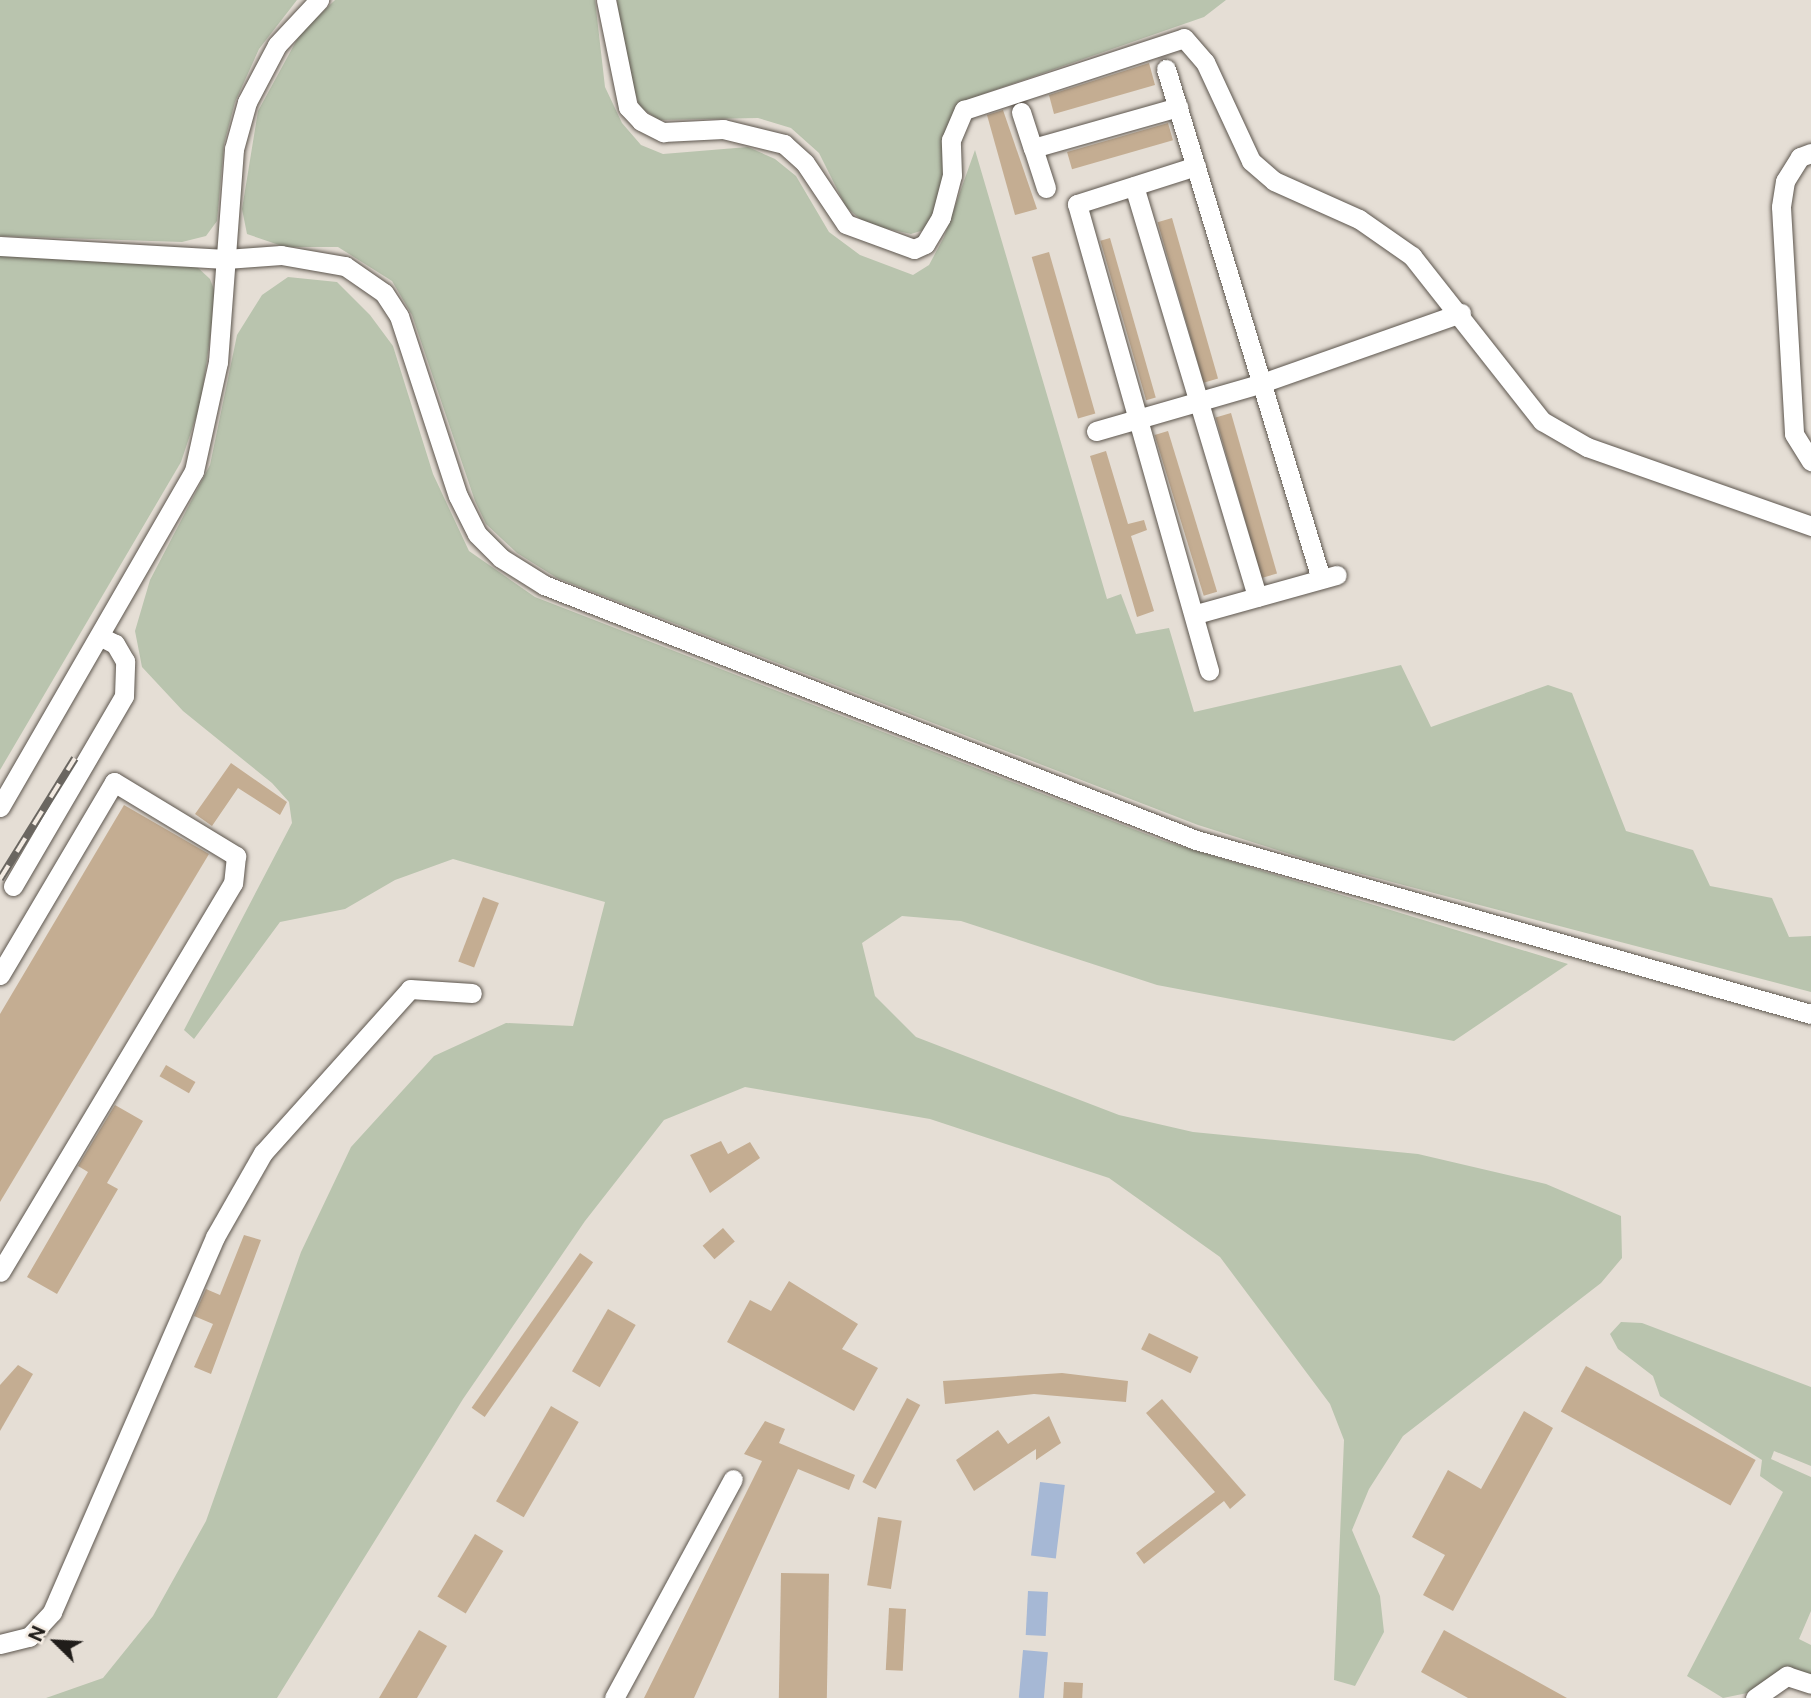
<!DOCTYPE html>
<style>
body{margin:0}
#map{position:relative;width:1811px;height:1698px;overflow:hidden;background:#e5ded5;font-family:"Public Sans",sans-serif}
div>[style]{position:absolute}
.green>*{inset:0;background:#b9c4ae}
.water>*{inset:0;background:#a6b8d5;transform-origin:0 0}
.building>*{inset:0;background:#c4ad92;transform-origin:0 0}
.roads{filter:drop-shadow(0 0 2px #5d564e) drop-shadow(0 0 2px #5d564e)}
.minor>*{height:19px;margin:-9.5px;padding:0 9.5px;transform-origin:9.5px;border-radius:9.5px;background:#fff}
.rail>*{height:8px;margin-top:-4px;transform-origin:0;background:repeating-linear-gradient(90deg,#f3ebe2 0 16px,#6a6660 0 32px);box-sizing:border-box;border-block:2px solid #6a6660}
span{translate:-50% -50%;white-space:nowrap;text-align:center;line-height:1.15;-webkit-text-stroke:7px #f3ebe2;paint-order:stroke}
.north{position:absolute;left:21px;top:1607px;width:70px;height:70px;-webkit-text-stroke:5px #f3ebe2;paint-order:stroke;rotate:294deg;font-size:19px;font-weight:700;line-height:28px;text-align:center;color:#201d1a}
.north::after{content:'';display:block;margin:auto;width:24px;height:32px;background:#201d1a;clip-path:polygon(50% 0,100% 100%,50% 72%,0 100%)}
</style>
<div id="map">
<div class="green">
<i style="clip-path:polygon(0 0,297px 0,259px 49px,235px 102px,224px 144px,217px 221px,206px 236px,182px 242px,0 236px)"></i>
<i style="clip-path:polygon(335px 0,595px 0,605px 87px,622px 123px,641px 145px,663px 154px,748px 147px,775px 159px,796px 176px,829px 232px,860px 255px,913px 275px,929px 265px,944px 237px,975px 150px,1107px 599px,1121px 594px,1136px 634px,1169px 628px,1194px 712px,1401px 665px,1431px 727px,1548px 685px,1572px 693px,1626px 831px,1693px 850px,1710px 886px,1772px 898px,1789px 937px,1811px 936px,1811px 992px,1312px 861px,1198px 825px,557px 578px,517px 553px,486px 524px,475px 501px,412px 315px,392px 281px,338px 247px,285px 247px,247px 234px,242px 209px,258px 111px,300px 34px)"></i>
<i style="clip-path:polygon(617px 0,1226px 0,1204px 17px,980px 95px,927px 229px,911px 234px,866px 224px,846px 207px,819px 153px,791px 128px,758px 118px,659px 120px,640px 107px,625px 65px)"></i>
<i style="clip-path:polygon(0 255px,195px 265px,210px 279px,216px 295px,201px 402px,181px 462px,0 770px)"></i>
<i style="clip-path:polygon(288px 277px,337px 282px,370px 315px,393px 346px,433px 474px,469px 551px,535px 597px,1164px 841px,1568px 964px,1454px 1041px,1157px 985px,961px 921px,902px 916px,862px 943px,875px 996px,916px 1037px,1119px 1115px,1193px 1132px,1418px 1154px,1546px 1184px,1621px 1216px,1622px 1258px,1601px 1283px,1403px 1436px,1369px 1489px,1352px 1530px,1380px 1596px,1384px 1632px,1355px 1686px,1334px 1680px,1344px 1440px,1330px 1404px,1220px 1257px,1109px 1178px,930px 1119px,745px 1087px,664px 1120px,585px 1221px,463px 1399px,277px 1698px,46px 1698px,103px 1678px,153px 1616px,206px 1521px,301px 1252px,351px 1147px,434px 1056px,506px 1023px,573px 1026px,605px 902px,453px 859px,395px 880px,345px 909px,280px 922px,194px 1039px,184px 1030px,292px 823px,289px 802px,272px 783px,183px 711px,142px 667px,135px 631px,150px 580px,210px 465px,237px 335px,262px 295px)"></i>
<i style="clip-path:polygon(1621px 1322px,1642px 1323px,1811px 1387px,1811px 1466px,1774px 1451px,1771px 1459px,1811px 1477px,1811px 1611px,1799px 1639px,1811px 1645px,1811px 1680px,1723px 1698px,1687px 1676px,1783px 1492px,1760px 1476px,1762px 1460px,1660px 1396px,1653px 1376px,1618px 1349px,1610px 1334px)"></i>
</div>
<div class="water">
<i style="left:1040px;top:1482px;width:25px;height:74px;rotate:7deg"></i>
<i style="left:1028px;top:1591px;width:20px;height:44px;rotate:3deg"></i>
<i style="left:1023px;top:1650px;width:25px;height:48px;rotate:5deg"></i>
</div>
<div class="building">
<i style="clip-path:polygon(1149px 63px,1155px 85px,1054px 114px,1049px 95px)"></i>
<i style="clip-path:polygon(1003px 110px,1037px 209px,1015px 215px,987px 115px)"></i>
<i style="left:1168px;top:123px;width:18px;height:105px;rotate:74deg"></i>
<i style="left:1172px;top:218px;width:167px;height:15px;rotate:74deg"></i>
<i style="left:1110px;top:238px;width:166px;height:10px;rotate:74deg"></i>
<i style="left:1049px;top:252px;width:168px;height:18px;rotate:74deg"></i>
<i style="left:1231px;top:413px;width:167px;height:16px;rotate:74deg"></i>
<i style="left:1168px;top:431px;width:168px;height:14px;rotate:73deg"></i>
<i style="clip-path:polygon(1106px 451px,1128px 524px,1144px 520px,1147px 530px,1131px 536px,1154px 611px,1137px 617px,1090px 456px)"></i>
<i style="clip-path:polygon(231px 763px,287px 802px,280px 815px,238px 788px,212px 826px,195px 814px)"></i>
<i style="clip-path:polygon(124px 805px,209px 854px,0 1202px,0 1014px)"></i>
<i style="left:483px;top:897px;width:17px;height:69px;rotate:21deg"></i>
<i style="left:166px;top:1065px;width:34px;height:13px;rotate:30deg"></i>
<i style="clip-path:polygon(115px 1105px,143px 1121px,107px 1183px,118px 1189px,57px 1294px,27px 1277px,88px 1172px,78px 1166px)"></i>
<i style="clip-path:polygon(721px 1141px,728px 1154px,750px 1142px,760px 1158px,710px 1193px,690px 1155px)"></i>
<i style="left:723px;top:1228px;width:18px;height:27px;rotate:49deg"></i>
<i style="clip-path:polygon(244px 1235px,261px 1240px,211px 1374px,194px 1367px,213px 1324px,194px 1316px,206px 1289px,220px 1295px)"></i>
<i style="left:580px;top:1253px;width:16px;height:189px;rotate:35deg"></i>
<i style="clip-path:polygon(789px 1281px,858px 1324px,842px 1349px,878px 1368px,854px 1411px,727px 1342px,750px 1300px,771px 1311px)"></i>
<i style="left:608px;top:1309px;width:32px;height:72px;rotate:30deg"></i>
<i style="left:1149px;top:1333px;width:55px;height:18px;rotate:26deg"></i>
<i style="clip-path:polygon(18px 1365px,33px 1374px,0 1431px,0 1385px)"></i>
<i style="left:1586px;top:1366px;width:194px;height:52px;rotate:29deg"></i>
<i style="clip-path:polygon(1062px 1373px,1128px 1381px,1126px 1402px,1034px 1394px,945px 1404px,943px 1381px)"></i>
<i style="left:907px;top:1398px;width:15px;height:95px;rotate:28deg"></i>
<i style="clip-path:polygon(1162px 1399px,1246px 1495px,1230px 1509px,1224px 1501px,1144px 1564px,1136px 1553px,1215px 1492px,1146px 1413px)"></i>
<i style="left:551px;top:1406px;width:32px;height:110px;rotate:30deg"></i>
<i style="clip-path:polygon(1524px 1411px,1553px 1428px,1453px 1611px,1423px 1595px,1445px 1555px,1412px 1537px,1448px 1470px,1481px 1489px)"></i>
<i style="clip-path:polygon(1049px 1416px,1061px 1443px,1036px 1460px,1036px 1449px,974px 1491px,956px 1460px,998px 1430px,1008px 1444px)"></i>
<i style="clip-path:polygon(765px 1421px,785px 1429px,779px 1443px,855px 1475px,849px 1490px,798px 1469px,694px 1698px,644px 1698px,762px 1461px,744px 1454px)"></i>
<i style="left:878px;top:1517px;width:24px;height:69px;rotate:9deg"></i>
<i style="left:475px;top:1534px;width:33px;height:73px;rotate:31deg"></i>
<i style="left:781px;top:1573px;width:48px;height:125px;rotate:1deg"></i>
<i style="left:889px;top:1608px;width:17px;height:62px;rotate:3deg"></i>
<i style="clip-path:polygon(419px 1630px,447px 1646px,417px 1698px,379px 1698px)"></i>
<i style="clip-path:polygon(1444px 1630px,1567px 1698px,1468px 1698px,1421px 1672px)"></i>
<i style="left:1064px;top:1682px;width:19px;height:16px;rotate:3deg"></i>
</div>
<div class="roads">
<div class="minor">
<i style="left:606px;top:0;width:109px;rotate:78.4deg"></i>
<i style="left:628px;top:107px;width:19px;rotate:47deg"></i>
<i style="left:641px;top:121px;width:25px;rotate:27deg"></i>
<i style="left:663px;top:132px;width:60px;rotate:-2.9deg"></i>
<i style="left:723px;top:129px;width:63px;rotate:13.8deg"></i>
<i style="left:784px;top:144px;width:28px;rotate:42deg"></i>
<i style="left:805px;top:163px;width:73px;rotate:56.1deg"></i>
<i style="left:846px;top:224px;width:72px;rotate:20.2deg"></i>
<i style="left:914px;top:249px;width:12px;rotate:-24deg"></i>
<i style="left:925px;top:244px;width:31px;rotate:-59deg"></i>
<i style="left:941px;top:217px;width:43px;rotate:-75.3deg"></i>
<i style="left:952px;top:175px;width:35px;rotate:-92deg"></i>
<i style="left:951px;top:140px;width:33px;rotate:-67deg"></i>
<i style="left:964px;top:110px;width:231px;rotate:-18.1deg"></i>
<i style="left:1184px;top:38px;width:32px;rotate:49deg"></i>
<i style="left:1205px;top:62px;width:109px;rotate:65.1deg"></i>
<i style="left:1251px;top:161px;width:30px;rotate:41deg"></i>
<i style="left:1274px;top:181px;width:93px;rotate:24.1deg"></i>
<i style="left:1359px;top:219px;width:65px;rotate:34.9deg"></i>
<i style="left:1412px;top:256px;width:210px;rotate:51.8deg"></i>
<i style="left:1542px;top:421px;width:52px;rotate:30deg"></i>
<i style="left:1587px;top:447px;width:238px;rotate:19.4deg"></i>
<i style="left:1166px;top:69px;width:533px;rotate:73.09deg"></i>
<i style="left:1021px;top:112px;width:38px;rotate:72deg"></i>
<i style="left:1811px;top:153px;width:12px;rotate:160deg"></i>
<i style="left:1800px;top:157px;width:28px;rotate:122deg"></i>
<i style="left:1785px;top:181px;width:26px;rotate:99deg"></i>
<i style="left:1781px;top:207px;width:227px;rotate:86.7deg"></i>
<i style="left:1794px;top:434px;width:32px;rotate:58deg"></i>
<i style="left:1196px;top:166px;width:125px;rotate:162.3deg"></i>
<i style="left:1077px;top:204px;width:485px;rotate:74.2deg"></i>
<i style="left:1134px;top:186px;width:429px;rotate:73.3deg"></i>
<i style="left:1046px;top:188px;width:42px;rotate:-108deg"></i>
<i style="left:1033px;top:148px;width:151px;rotate:-15.8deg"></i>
<i style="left:0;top:246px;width:226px;rotate:3.3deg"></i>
<i style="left:226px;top:259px;width:55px;rotate:-4.2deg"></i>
<i style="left:281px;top:255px;width:65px;rotate:9.8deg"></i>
<i style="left:345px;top:266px;width:47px;rotate:34.7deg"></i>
<i style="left:384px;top:293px;width:27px;rotate:57deg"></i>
<i style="left:399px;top:316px;width:189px;rotate:71.9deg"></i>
<i style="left:458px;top:496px;width:42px;rotate:63.4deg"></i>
<i style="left:477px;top:534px;width:34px;rotate:45deg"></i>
<i style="left:501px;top:558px;width:51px;rotate:32.1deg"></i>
<i style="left:544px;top:585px;width:700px;rotate:21.36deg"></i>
<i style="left:1196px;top:840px;width:639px;rotate:15.8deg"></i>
<i style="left:1096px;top:431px;width:173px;rotate:-16.1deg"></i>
<i style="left:1262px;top:383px;width:211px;rotate:-19.4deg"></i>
<i style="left:1196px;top:614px;width:146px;rotate:-15.5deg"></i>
<i style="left:0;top:807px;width:388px;rotate:-60deg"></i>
<i style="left:194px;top:471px;width:112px;rotate:-77.6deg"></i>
<i style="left:218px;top:362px;width:214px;rotate:-85.7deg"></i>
<i style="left:234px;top:149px;width:49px;rotate:-74.5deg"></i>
<i style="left:247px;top:102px;width:64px;rotate:-62.2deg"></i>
<i style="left:277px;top:45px;width:62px;rotate:-47deg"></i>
<i style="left:13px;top:886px;width:220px;rotate:-59.7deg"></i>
<i style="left:124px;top:696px;width:35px;rotate:-88deg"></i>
<i style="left:125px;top:661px;width:20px;rotate:-120deg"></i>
<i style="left:115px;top:644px;width:13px;rotate:-153deg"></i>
<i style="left:0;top:975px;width:224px;rotate:-59.4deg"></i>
<i style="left:114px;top:782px;width:143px;rotate:31.2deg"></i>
<i style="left:236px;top:856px;width:27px;rotate:96deg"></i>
<i style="left:233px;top:883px;width:453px;rotate:120.9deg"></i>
<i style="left:0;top:1644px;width:30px;rotate:-14deg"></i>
<i style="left:29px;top:1637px;width:34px;rotate:-47deg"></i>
<i style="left:52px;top:1612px;width:409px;rotate:-66.5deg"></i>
<i style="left:215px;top:1237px;width:97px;rotate:-60.3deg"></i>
<i style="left:263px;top:1153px;width:220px;rotate:-48.1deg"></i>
<i style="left:410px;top:989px;width:62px;rotate:3.7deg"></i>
<i style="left:614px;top:1698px;width:249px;rotate:-61.5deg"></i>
<i style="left:1755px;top:1698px;width:39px;rotate:-35deg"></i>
<i style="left:1787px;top:1676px;width:25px;rotate:18deg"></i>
</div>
</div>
<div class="rail">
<i style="left:0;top:879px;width:142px;rotate:-58.2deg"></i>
</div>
<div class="north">N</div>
</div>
